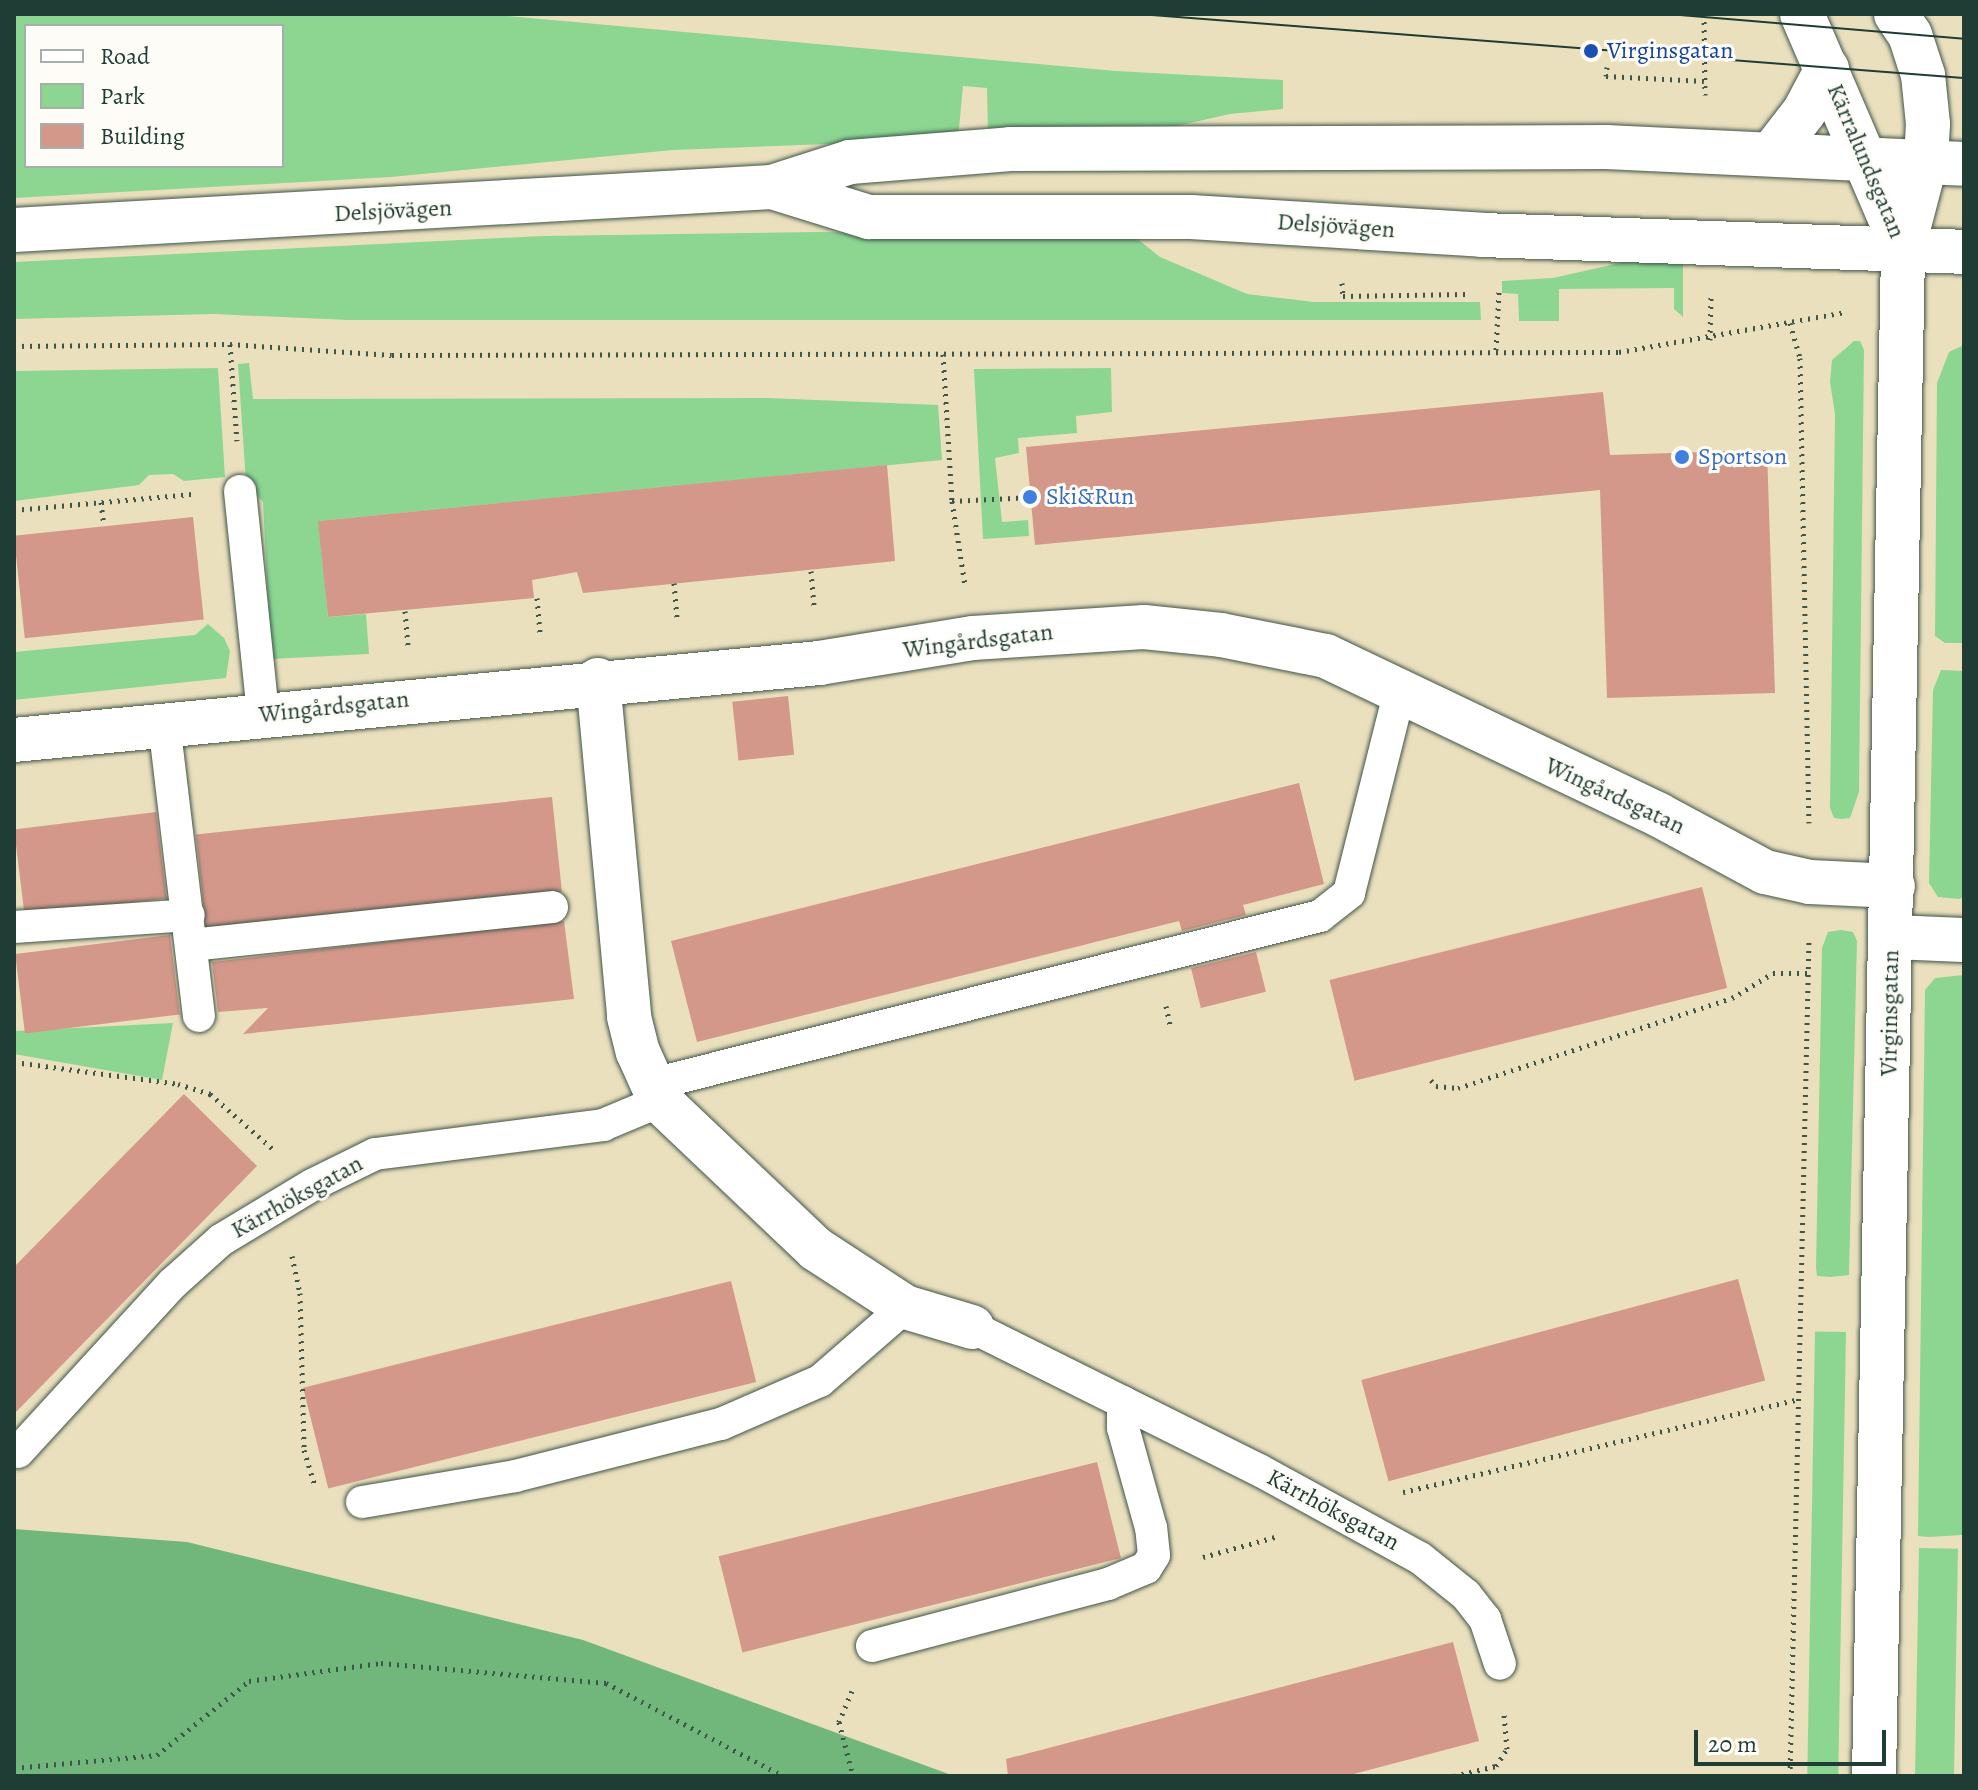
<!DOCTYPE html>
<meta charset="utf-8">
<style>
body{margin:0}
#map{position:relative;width:1978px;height:1790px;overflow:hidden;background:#ebe0be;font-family:Alegreya,serif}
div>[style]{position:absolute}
.green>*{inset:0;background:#8cd692;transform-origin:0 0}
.forest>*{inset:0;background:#71b77c}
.building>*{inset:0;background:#d4988a;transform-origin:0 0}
.path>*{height:5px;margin-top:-2.5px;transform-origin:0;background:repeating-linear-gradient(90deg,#3e5549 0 2px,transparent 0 8px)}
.roads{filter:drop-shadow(0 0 2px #3e5549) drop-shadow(0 0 2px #3e5549)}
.service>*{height:32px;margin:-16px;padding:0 16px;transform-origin:16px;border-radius:16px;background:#fff}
.minor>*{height:44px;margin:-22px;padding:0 22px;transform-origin:22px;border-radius:22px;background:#fff}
.tertiary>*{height:44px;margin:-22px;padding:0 22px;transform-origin:22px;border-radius:22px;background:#fff}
.tram>*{height:2px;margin:-1px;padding:0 1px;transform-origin:1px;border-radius:1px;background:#1f3d34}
.dots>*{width:22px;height:22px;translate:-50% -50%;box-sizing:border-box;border:4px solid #fdfcf7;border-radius:50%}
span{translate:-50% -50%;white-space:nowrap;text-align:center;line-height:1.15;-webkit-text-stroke:6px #fdfcf7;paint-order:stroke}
.transit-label{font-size:24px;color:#164399}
.left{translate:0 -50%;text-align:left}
.street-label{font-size:24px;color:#1f3d34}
.shop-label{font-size:24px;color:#366cbe}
.frame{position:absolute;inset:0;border:16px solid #1f3d34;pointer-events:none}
.legend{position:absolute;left:24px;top:24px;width:260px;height:144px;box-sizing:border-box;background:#fdfcf7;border:2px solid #a4b0a9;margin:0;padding:10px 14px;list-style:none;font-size:24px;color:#1f3d34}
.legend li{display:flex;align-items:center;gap:16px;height:40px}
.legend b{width:40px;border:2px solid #a4b0a9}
.scale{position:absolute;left:1694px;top:1730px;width:192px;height:36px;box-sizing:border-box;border:4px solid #1f3d34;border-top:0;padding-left:10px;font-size:24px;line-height:28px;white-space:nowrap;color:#1f3d34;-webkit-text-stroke:6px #fdfcf7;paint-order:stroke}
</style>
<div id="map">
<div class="green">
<i style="clip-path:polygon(evenodd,14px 14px,507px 16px,1116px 71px,1283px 80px,1283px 109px,1230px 114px,1159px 130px,988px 136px,987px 88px,963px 86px,958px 139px,673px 150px,391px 177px,14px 198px,14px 14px,26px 26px,282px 26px,282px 166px,26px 166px,26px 26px)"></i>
<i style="clip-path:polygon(817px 232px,1135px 237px,1160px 257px,1247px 294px,1314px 302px,1480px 302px,1481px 320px,348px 320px,213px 314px,14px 319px,14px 262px,543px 236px)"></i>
<i style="clip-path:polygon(1683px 260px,1683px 317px,1674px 309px,1674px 288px,1559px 289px,1559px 321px,1519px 321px,1518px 294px,1502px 293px,1502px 281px,1553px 278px,1629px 261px)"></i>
<i style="clip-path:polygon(1854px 341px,1860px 341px,1864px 350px,1859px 792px,1850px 818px,1842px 819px,1834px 818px,1830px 808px,1835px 414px,1830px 382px,1832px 360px)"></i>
<i style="clip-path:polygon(1964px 345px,1964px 643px,1945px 643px,1935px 636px,1937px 383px,1949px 352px)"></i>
<i style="clip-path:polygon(249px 363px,253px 399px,768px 398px,938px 405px,942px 460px,319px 521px,328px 617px,366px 614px,369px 654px,271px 659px,263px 502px,246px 483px,238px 364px)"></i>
<i style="clip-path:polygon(218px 368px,225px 477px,184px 481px,173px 474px,149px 475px,139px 485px,14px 501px,14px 371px)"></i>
<i style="clip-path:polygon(1111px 368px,1112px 412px,1076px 416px,1077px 433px,1018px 438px,1019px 453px,995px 458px,1002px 522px,1028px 520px,1029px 536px,983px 539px,974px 369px)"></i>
<i style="clip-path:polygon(208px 624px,224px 638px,230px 651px,226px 678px,14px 700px,14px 652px,195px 635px)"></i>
<i style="clip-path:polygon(1941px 670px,1964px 671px,1964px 897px,1959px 899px,1938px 897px,1929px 883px,1933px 690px)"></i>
<i style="clip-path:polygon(1841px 930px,1853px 932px,1857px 941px,1849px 1275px,1831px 1277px,1817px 1276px,1816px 1267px,1822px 948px,1828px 932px)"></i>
<i style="clip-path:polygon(1964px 975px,1962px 1535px,1928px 1537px,1918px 1536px,1925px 990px,1935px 978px)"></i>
<i style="clip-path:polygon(173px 1023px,162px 1080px,14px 1054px,14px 1031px)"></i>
<i style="left:1846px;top:1332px;width:444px;height:31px;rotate:91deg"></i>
<i style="left:1919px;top:1548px;width:39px;height:228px;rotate:1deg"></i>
</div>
<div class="forest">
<i style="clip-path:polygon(14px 1529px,187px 1542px,583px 1640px,954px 1776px,14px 1776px)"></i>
</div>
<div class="building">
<i style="clip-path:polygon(1603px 392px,1610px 455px,1767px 450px,1775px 693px,1607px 698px,1600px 490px,1035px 545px,1026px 447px)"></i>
<i style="clip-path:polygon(887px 465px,895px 561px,583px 593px,577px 572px,532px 580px,534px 598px,328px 617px,318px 521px)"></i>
<i style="left:193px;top:517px;width:103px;height:180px;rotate:84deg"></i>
<i style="left:788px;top:696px;width:59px;height:56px;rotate:84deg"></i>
<i style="clip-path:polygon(1299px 783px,1324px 884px,1243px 905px,1246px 915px,1182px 931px,1179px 921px,697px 1042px,671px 941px)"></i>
<i style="left:552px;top:797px;width:95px;height:358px;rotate:84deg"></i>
<i style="left:156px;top:812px;width:87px;height:143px;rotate:83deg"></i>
<i style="left:1702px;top:887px;width:104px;height:384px;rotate:76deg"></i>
<i style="clip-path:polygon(564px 921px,574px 999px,243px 1034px,268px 1008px,218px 1012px,212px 962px)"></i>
<i style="left:170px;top:935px;width:80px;height:156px;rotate:83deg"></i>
<i style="left:1256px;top:952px;width:41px;height:67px;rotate:76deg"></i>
<i style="clip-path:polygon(184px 1094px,257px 1166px,14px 1414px,14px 1267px)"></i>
<i style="left:1738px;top:1279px;width:105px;height:390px;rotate:75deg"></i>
<i style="left:731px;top:1281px;width:104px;height:441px;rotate:76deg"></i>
<i style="left:1097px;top:1462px;width:99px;height:390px;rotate:76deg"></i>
<i style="clip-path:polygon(1453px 1642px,1479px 1741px,1346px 1776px,1008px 1776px,1006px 1759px)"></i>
</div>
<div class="path">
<i style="left:1704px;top:14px;width:81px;rotate:89.3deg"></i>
<i style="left:1607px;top:67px;width:9px;rotate:96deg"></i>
<i style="left:1606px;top:76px;width:98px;rotate:2.9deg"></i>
<i style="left:1342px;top:283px;width:13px;rotate:86deg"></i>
<i style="left:1343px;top:296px;width:123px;rotate:-0.9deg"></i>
<i style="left:1790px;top:323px;width:36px;rotate:74deg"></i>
<i style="left:1800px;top:358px;width:465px;rotate:88.9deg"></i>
<i style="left:1710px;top:340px;width:43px;rotate:-88.7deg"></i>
<i style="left:230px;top:344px;width:97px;rotate:85.9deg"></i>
<i style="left:14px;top:346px;width:216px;rotate:-0.5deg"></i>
<i style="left:230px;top:344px;width:162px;rotate:3.9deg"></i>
<i style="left:392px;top:355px;width:1227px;rotate:-0.14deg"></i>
<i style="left:1619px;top:352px;width:231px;rotate:-10deg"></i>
<i style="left:1496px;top:350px;width:59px;rotate:-87.1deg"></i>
<i style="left:943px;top:354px;width:147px;rotate:86.5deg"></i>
<i style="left:952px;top:501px;width:85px;rotate:81.2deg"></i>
<i style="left:952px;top:501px;width:78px;rotate:-2.9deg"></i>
<i style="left:101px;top:502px;width:23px;rotate:83deg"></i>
<i style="left:14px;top:510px;width:179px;rotate:-5.1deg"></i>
<i style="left:811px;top:571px;width:35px;rotate:85deg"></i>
<i style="left:674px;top:583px;width:36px;rotate:85deg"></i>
<i style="left:537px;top:598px;width:37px;rotate:85deg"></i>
<i style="left:405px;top:611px;width:36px;rotate:85deg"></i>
<i style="left:1166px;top:1006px;width:19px;rotate:78deg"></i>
<i style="left:14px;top:1062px;width:165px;rotate:7.6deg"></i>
<i style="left:178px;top:1084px;width:34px;rotate:17deg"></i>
<i style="left:210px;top:1094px;width:85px;rotate:41.2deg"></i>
<i style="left:1431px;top:1080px;width:8px;rotate:50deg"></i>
<i style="left:1436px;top:1086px;width:22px;rotate:5deg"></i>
<i style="left:1458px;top:1088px;width:288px;rotate:-18.2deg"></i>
<i style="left:1732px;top:998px;width:48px;rotate:-31.4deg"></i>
<i style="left:1773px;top:973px;width:36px"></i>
<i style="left:292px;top:1256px;width:38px;rotate:78deg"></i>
<i style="left:300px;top:1293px;width:157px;rotate:88.5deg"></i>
<i style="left:304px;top:1450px;width:38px;rotate:73deg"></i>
<i style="left:1403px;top:1492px;width:404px;rotate:-13.2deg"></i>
<i style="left:1203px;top:1557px;width:75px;rotate:-15.5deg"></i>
<i style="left:852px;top:1691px;width:34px;rotate:113deg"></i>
<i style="left:839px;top:1722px;width:56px;rotate:75.5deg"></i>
<i style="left:14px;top:1768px;width:144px;rotate:-5.2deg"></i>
<i style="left:157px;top:1755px;width:118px;rotate:-38.8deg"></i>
<i style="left:249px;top:1681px;width:133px;rotate:-7.8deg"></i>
<i style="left:381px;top:1663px;width:226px;rotate:5.1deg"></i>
<i style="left:606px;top:1683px;width:200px;rotate:27.7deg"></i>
<i style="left:1454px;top:1776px;width:43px;rotate:-13.4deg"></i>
<i style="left:1496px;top:1766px;width:20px;rotate:-57deg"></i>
<i style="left:1507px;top:1749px;width:36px;rotate:-95deg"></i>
<i style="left:1790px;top:1776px;width:839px;rotate:-88.7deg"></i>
</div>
<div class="roads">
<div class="service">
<i style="left:240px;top:491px;width:224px;rotate:84.1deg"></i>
<i style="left:164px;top:723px;width:295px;rotate:83.2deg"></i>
<i style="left:14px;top:927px;width:175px;rotate:-3.9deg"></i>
<i style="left:191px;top:945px;width:363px;rotate:-6deg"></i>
<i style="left:653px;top:1084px;width:688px;rotate:-14.14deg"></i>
<i style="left:1320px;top:916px;width:37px;rotate:-38deg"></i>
<i style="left:1349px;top:893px;width:209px;rotate:-75.9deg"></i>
<i style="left:972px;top:1327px;width:321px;rotate:26.5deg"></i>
<i style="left:1259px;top:1470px;width:183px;rotate:28.7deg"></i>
<i style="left:1420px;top:1558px;width:59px;rotate:38.8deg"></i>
<i style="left:1466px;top:1595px;width:31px;rotate:52deg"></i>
<i style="left:1485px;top:1619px;width:47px;rotate:71.6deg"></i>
<i style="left:18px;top:1452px;width:228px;rotate:-47.5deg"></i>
<i style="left:172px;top:1284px;width:66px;rotate:-41.9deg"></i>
<i style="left:221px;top:1240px;width:106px;rotate:-31.1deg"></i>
<i style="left:312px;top:1185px;width:70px;rotate:-26.2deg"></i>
<i style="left:375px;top:1154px;width:230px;rotate:-7.2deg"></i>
<i style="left:603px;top:1125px;width:62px;rotate:-22.8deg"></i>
<i style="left:362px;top:1502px;width:155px;rotate:-9.6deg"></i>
<i style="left:515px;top:1476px;width:212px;rotate:-14.2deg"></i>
<i style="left:721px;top:1424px;width:108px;rotate:-23.5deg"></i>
<i style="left:820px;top:1381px;width:113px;rotate:-41deg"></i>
<i style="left:872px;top:1646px;width:244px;rotate:-14.7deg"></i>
<i style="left:1108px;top:1584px;width:41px;rotate:-22.8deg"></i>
<i style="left:1146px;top:1568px;width:15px;rotate:-58deg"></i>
<i style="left:1154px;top:1555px;width:27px;rotate:-96deg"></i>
<i style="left:1151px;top:1528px;width:104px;rotate:-105.6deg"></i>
<i style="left:1123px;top:1428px;width:26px;rotate:-90deg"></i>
</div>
<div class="minor">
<i style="left:1802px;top:14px;width:256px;rotate:66.7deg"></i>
<i style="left:1773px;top:152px;width:51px;rotate:-52.2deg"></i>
<i style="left:1804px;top:112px;width:49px;rotate:-61.9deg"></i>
<i style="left:598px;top:680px;width:338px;rotate:84.7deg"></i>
<i style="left:629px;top:1017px;width:36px;rotate:76deg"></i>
<i style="left:638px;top:1052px;width:54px;rotate:65.8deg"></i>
<i style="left:660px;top:1101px;width:215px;rotate:43.5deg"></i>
<i style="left:816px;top:1249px;width:106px;rotate:33.1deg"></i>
<i style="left:905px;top:1307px;width:70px;rotate:16.6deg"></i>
<i style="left:14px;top:740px;width:809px;rotate:-5.46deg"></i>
<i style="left:819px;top:663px;width:156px;rotate:-9.2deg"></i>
<i style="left:973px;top:638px;width:171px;rotate:-3.7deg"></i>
<i style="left:1144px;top:627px;width:77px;rotate:5.9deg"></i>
<i style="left:1221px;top:635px;width:107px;rotate:11.3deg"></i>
<i style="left:1326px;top:656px;width:369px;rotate:25.5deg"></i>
<i style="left:1659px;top:815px;width:120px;rotate:28.3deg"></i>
<i style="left:1765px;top:872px;width:46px;rotate:12.5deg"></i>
<i style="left:1810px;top:882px;width:83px;rotate:2.8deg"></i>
<i style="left:1892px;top:937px;width:72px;rotate:2.4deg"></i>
<i style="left:1874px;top:1776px;width:1527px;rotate:-88.91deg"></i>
<i style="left:1903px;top:249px;width:91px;rotate:-75.4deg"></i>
<i style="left:1926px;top:161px;width:37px;rotate:-87deg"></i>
<i style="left:1928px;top:124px;width:49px;rotate:-95.8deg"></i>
<i style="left:1923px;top:75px;width:42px;rotate:-108deg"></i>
<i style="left:1910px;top:35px;width:25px;rotate:-124deg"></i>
</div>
<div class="tertiary">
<i style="left:772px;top:187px;width:102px;rotate:17.2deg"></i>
<i style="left:869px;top:217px;width:322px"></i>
<i style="left:1191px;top:217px;width:292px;rotate:3.5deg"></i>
<i style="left:1482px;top:235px;width:482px;rotate:2deg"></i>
<i style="left:14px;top:230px;width:759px;rotate:-3.25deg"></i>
<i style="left:772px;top:187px;width:82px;rotate:-17.8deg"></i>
<i style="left:850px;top:162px;width:161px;rotate:-4.6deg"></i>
<i style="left:1010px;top:149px;width:596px;rotate:-0.19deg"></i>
<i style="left:1606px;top:147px;width:358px;rotate:2.7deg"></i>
</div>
</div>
<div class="tram">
<i style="left:1139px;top:14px;width:827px;rotate:4.44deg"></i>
<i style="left:1668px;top:14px;width:297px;rotate:4.8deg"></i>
</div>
<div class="dots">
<i style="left:1591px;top:51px;background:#1a4fb4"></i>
<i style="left:1682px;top:457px;background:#3f7fe0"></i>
<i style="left:1030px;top:497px;background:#3f7fe0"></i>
</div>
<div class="transit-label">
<span class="left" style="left:1607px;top:51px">Virginsgatan</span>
</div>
<div class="street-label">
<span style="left:1866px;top:161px;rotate:67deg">Kärralundsgatan</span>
<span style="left:393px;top:211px;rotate:-3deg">Delsjövägen</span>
<span style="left:1336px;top:226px;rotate:4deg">Delsjövägen</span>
<span style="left:978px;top:641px;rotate:-7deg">Wingårdsgatan</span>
<span style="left:334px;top:707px;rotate:-6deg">Wingårdsgatan</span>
<span style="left:1615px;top:796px;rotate:25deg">Wingårdsgatan</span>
<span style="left:1890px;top:1013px;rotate:-89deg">Virginsgatan</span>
<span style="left:297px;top:1197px;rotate:-29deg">Kärrhöksgatan</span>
<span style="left:1333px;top:1510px;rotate:28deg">Kärrhöksgatan</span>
</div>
<div class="shop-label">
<span class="left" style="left:1698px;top:457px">Sportson</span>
<span class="left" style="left:1046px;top:497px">Ski&amp;Run</span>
</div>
<div class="frame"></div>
<ul class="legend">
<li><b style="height:10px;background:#fff"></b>Road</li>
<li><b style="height:22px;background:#8cd692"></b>Park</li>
<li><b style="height:22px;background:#d4988a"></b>Building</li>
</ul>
<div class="scale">20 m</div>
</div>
